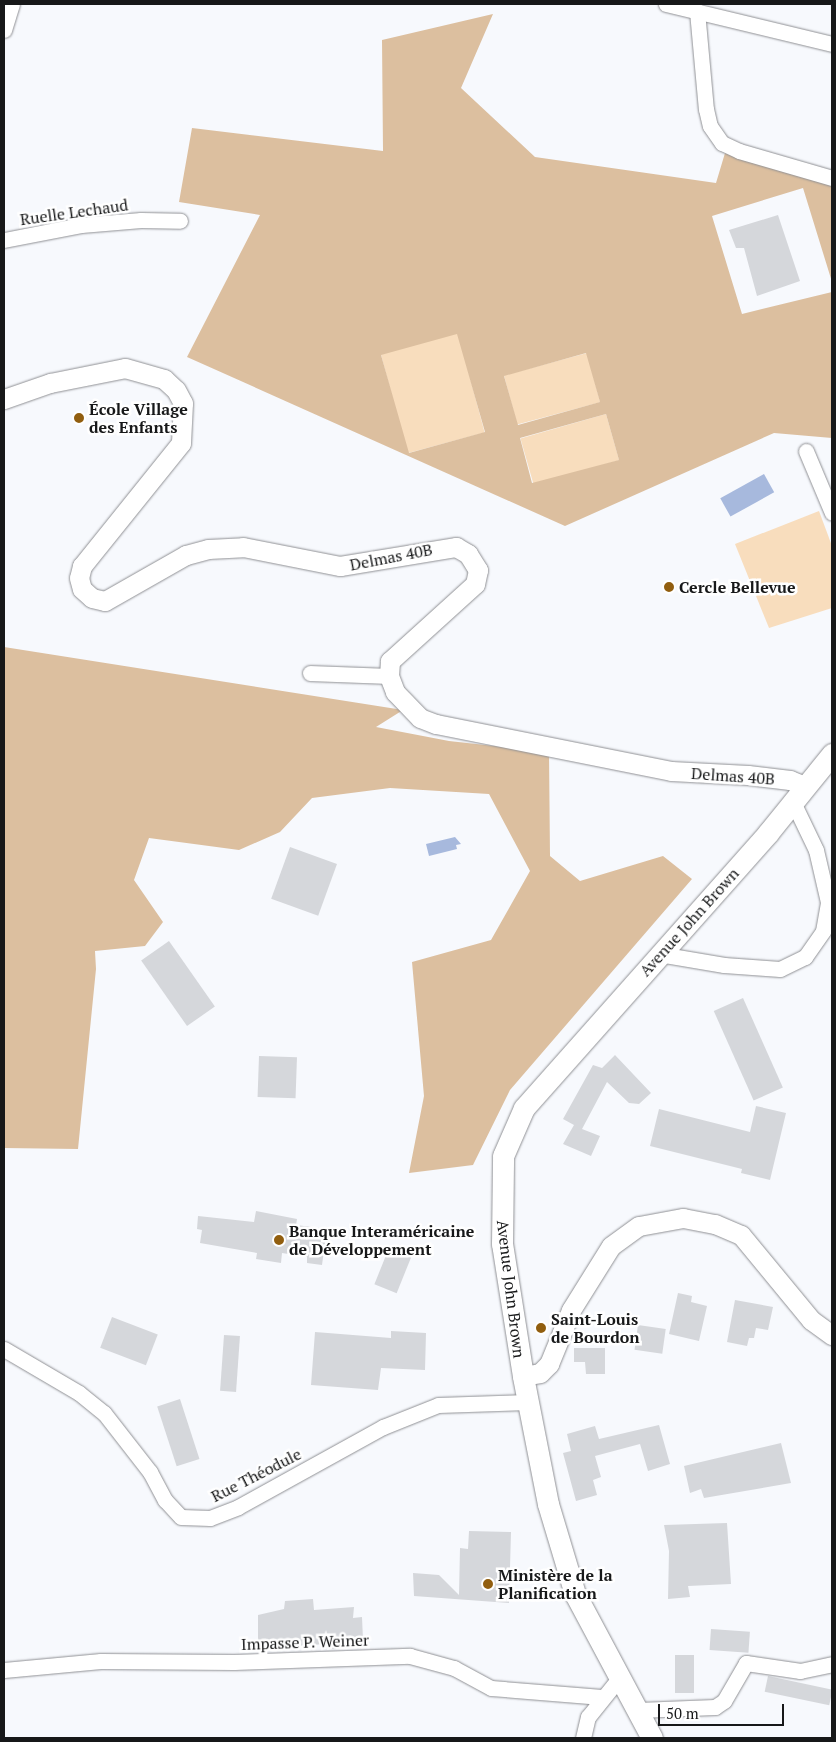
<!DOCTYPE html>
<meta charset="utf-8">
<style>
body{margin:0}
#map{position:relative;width:836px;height:1742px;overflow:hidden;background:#f7f9fd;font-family:"PT Serif",serif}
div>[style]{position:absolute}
.green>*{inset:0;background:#f8ddbd;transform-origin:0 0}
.forest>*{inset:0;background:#dcbf9f}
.water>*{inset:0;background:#a7b9dd;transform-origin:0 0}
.building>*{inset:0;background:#d5d7db;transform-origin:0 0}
.roads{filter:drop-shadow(0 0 1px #8f9094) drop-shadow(0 0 1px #8f9094)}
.minor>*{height:15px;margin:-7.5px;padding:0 7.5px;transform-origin:7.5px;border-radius:7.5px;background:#fff}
.tertiary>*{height:19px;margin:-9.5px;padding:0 9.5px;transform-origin:9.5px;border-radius:9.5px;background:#fff}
.secondary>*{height:21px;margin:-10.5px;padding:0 10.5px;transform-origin:10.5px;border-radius:10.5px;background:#fff}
.dots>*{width:14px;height:14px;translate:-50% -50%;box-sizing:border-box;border:2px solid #fff;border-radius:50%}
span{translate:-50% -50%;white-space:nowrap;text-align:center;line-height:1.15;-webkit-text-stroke:5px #fff;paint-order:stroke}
.street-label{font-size:16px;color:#171819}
.poi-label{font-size:16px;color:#171819;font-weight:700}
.left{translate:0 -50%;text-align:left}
.frame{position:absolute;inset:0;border:5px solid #171819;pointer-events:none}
.scale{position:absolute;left:658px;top:1704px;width:126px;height:22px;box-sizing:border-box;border:2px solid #171819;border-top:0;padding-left:6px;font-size:15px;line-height:18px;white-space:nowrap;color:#171819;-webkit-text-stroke:4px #fff;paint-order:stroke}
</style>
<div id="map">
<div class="green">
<i style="left:458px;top:333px;width:103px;height:80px;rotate:75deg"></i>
<i style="left:587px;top:353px;width:51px;height:86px;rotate:75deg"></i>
<i style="left:606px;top:414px;width:48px;height:89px;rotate:74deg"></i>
<i style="clip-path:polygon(819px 511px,832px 546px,832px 608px,769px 628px,735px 544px)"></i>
</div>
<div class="forest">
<i style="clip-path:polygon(evenodd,493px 14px,461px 88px,535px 157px,716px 183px,725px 153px,832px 186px,832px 282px,803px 188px,712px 216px,742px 314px,832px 292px,832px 438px,774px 433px,565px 526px,187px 357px,260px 215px,179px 202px,192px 128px,383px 151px,382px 40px,493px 14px,457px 334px,485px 432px,409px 453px,381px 355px,457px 334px,493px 14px,586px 353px,600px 402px,518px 425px,504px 376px,586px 353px,493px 14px,606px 414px,619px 460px,532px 483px,520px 438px,606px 414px)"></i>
<i style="clip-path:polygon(4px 647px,403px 710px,376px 727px,449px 741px,549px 752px,550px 856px,580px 881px,663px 856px,692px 879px,510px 1090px,473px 1165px,409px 1173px,424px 1096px,412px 962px,491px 940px,530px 871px,489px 794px,390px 788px,312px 798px,280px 832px,239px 850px,149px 838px,134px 880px,163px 922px,145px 946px,95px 951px,96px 969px,78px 1149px,4px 1148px)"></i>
</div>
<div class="water">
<i style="left:764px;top:474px;width:21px;height:50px;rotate:61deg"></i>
<i style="clip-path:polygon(455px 837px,461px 844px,456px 845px,457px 849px,429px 856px,426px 844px)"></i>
</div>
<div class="building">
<i style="clip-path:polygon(778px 215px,800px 281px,757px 296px,744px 248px,736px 248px,729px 230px)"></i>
<i style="left:290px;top:847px;width:50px;height:55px;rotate:20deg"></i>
<i style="left:169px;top:941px;width:80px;height:34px;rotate:55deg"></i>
<i style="left:743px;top:998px;width:98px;height:32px;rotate:66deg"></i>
<i style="clip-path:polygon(615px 1055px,651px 1093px,639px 1104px,629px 1103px,607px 1082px,582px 1129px,600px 1136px,591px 1156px,563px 1144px,574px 1125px,563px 1119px,593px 1065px,602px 1068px)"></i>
<i style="left:259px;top:1056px;width:38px;height:41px;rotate:2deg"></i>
<i style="clip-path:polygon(756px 1106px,786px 1113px,770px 1180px,741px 1173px,742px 1169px,650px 1146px,659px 1109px,750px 1132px)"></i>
<i style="clip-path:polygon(256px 1211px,297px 1219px,296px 1225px,327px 1229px,322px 1265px,307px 1263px,307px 1257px,282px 1253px,281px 1263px,256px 1259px,257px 1253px,200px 1243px,202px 1230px,197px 1229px,198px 1216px,254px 1222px)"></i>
<i style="left:389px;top:1248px;width:24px;height:39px;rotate:22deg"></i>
<i style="clip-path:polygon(678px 1293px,692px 1296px,691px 1302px,707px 1306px,699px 1341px,669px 1334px)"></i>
<i style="clip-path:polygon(735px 1300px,773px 1307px,768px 1330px,756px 1328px,754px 1338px,749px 1338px,747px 1346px,727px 1342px)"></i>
<i style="left:112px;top:1317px;width:49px;height:33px;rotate:21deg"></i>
<i style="left:638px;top:1325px;width:28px;height:25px;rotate:8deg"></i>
<i style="clip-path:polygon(391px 1331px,426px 1333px,425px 1370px,381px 1368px,378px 1390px,311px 1385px,315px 1332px,391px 1338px)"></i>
<i style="left:224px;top:1335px;width:16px;height:56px;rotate:4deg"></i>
<i style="clip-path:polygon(574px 1348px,605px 1348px,605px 1374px,586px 1374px,585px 1362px,574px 1362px)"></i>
<i style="left:180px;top:1399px;width:63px;height:24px;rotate:72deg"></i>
<i style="clip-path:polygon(659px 1425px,670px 1464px,648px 1471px,640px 1444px,595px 1456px,601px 1477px,593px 1480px,597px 1495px,576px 1501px,563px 1453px,571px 1451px,567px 1434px,595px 1426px,599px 1439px)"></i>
<i style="clip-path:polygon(781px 1443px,791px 1483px,704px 1498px,701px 1489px,690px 1493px,684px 1466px)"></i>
<i style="clip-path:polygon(727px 1523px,731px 1584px,688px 1586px,690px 1597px,668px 1599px,669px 1551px,664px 1525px)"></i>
<i style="clip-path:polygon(469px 1531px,511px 1532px,509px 1603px,414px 1596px,413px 1573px,439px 1575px,459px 1595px,460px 1548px,468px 1549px)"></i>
<i style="clip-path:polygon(313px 1599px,314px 1610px,354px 1607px,353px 1618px,362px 1617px,363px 1640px,338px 1643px,336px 1649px,327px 1649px,325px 1644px,258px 1649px,258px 1615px,284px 1609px,285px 1601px)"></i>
<i style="left:711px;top:1629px;width:39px;height:21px;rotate:4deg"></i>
<i style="left:675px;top:1655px;width:19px;height:38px"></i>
<i style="left:768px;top:1676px;width:66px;height:16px;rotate:12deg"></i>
</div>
<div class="roads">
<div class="minor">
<i style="left:666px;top:4px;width:171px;rotate:13.5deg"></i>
<i style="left:697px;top:11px;width:98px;rotate:84.8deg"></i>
<i style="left:706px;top:109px;width:17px;rotate:77deg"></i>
<i style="left:710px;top:126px;width:21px;rotate:55deg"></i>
<i style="left:722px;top:143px;width:19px;rotate:25deg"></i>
<i style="left:739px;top:151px;width:97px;rotate:16.2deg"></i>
<i style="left:4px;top:30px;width:27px;rotate:-73deg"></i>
<i style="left:4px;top:240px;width:78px;rotate:-11deg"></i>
<i style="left:81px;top:225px;width:60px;rotate:-4.8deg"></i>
<i style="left:141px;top:220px;width:39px;rotate:1deg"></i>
<i style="left:806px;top:451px;width:67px;rotate:67.2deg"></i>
<i style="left:310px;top:673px;width:79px;rotate:2.2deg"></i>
<i style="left:659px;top:954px;width:66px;rotate:9.6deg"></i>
<i style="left:724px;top:965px;width:56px;rotate:4.1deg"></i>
<i style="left:780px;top:969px;width:28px;rotate:-26deg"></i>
<i style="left:805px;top:957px;width:32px;rotate:-55deg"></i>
<i style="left:823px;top:931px;width:29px;rotate:-80deg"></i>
<i style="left:828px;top:902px;width:53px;rotate:-103deg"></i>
<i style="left:816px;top:850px;width:53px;rotate:-115.6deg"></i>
<i style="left:4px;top:1349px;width:87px;rotate:30.4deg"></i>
<i style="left:79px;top:1393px;width:32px;rotate:39deg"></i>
<i style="left:104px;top:1413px;width:75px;rotate:52.1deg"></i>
<i style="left:150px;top:1472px;width:32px;rotate:62deg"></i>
<i style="left:165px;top:1500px;width:23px;rotate:47deg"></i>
<i style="left:181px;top:1517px;width:29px;rotate:2deg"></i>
<i style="left:210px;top:1518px;width:30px;rotate:-21deg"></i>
<i style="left:238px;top:1507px;width:166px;rotate:-28.9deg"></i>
<i style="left:383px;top:1427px;width:59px;rotate:-21.8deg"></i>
<i style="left:438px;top:1405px;width:90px;rotate:-1.9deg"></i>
<i style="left:4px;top:1670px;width:97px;rotate:-5.3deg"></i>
<i style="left:101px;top:1661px;width:133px;rotate:0.4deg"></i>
<i style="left:234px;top:1662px;width:176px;rotate:-2deg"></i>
<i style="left:410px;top:1656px;width:46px;rotate:15.3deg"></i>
<i style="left:454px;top:1668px;width:42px;rotate:28.4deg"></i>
<i style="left:491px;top:1688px;width:111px;rotate:4.6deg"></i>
<i style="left:638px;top:1710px;width:77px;rotate:-2.2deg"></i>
<i style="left:715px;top:1707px;width:11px;rotate:-34deg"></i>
<i style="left:724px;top:1701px;width:44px;rotate:-59.9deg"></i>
<i style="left:746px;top:1663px;width:55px;rotate:8.4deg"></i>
<i style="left:800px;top:1671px;width:33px;rotate:-12deg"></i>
<i style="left:583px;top:1738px;width:22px;rotate:-77deg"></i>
<i style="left:588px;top:1717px;width:51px;rotate:-51.3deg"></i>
</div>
<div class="tertiary">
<i style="left:4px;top:399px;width:49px;rotate:-19.2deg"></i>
<i style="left:50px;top:383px;width:76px;rotate:-11.3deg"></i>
<i style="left:125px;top:368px;width:41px;rotate:15.8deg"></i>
<i style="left:164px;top:379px;width:16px;rotate:43deg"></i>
<i style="left:176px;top:390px;width:15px;rotate:62deg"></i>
<i style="left:183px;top:403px;width:40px;rotate:92.9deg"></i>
<i style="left:181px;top:443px;width:158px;rotate:128.8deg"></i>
<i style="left:82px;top:566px;width:12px;rotate:104deg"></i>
<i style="left:79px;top:578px;width:11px;rotate:75deg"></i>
<i style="left:82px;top:589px;width:13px;rotate:42deg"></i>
<i style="left:92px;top:598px;width:13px;rotate:13deg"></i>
<i style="left:105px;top:601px;width:93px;rotate:-29.6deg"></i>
<i style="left:186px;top:555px;width:23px;rotate:-15deg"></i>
<i style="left:208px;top:549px;width:35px;rotate:-3deg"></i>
<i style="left:243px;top:547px;width:99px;rotate:11.1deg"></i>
<i style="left:340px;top:566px;width:118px;rotate:-9.3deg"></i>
<i style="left:456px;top:547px;width:14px;rotate:30deg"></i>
<i style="left:468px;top:554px;width:19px;rotate:58deg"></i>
<i style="left:478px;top:570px;width:14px;rotate:102deg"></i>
<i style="left:475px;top:584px;width:115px;rotate:137.8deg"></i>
<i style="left:390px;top:661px;width:15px;rotate:94deg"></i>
<i style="left:389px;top:676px;width:17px;rotate:69deg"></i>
<i style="left:395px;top:692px;width:36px;rotate:46deg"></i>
<i style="left:420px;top:718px;width:17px;rotate:21deg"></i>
<i style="left:436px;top:724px;width:240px;rotate:11.3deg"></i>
<i style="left:671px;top:771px;width:77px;rotate:3deg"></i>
<i style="left:748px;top:775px;width:42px;rotate:6.8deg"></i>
<i style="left:790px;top:780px;width:16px;rotate:22deg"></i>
<i style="left:523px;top:1376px;width:17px;rotate:-10deg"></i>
<i style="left:540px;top:1373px;width:13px;rotate:-45deg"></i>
<i style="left:549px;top:1364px;width:58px;rotate:-67.8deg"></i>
<i style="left:571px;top:1310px;width:75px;rotate:-58deg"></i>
<i style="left:611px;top:1246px;width:34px;rotate:-36deg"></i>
<i style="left:639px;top:1226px;width:45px;rotate:-10.3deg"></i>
<i style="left:683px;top:1218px;width:33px;rotate:11deg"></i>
<i style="left:715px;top:1224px;width:28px;rotate:23deg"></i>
<i style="left:741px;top:1235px;width:110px;rotate:50.5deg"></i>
<i style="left:811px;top:1320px;width:26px;rotate:36deg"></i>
</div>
<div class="secondary">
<i style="left:652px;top:1738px;width:163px;rotate:-118.1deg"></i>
<i style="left:575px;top:1594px;width:94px;rotate:-106.7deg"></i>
<i style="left:548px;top:1504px;width:130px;rotate:-101.1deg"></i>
<i style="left:523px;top:1376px;width:134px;rotate:-99deg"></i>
<i style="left:502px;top:1244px;width:88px;rotate:-89.3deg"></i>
<i style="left:503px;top:1156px;width:52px;rotate:-66.4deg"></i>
<i style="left:524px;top:1108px;width:368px;rotate:-48.4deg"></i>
<i style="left:768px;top:833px;width:102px;rotate:-51deg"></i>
</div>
</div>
<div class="dots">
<i style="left:79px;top:418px;background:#915e0f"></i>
<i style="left:669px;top:587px;background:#915e0f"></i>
<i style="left:279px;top:1240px;background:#915e0f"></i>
<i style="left:541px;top:1328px;background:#915e0f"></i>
<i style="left:488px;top:1584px;background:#915e0f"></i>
</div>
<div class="street-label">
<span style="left:74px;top:212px;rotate:-8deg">Ruelle Lechaud</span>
<span style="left:391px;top:557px;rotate:-11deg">Delmas 40B</span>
<span style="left:733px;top:776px;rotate:4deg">Delmas 40B</span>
<span style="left:689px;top:922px;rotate:-48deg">Avenue John Brown</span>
<span style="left:511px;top:1289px;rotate:83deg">Avenue John Brown</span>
<span style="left:256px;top:1475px;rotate:-27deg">Rue Théodule</span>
<span style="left:305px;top:1642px;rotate:-2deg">Impasse P. Weiner</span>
</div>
<div class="poi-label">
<span class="left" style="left:89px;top:418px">École Village<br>des Enfants</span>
<span class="left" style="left:679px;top:587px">Cercle Bellevue</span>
<span class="left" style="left:289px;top:1240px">Banque Interaméricaine<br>de Développement</span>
<span class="left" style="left:551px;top:1328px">Saint-Louis<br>de Bourdon</span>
<span class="left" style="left:498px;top:1584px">Ministère de la<br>Planification</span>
</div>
<div class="frame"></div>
<div class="scale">50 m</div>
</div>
